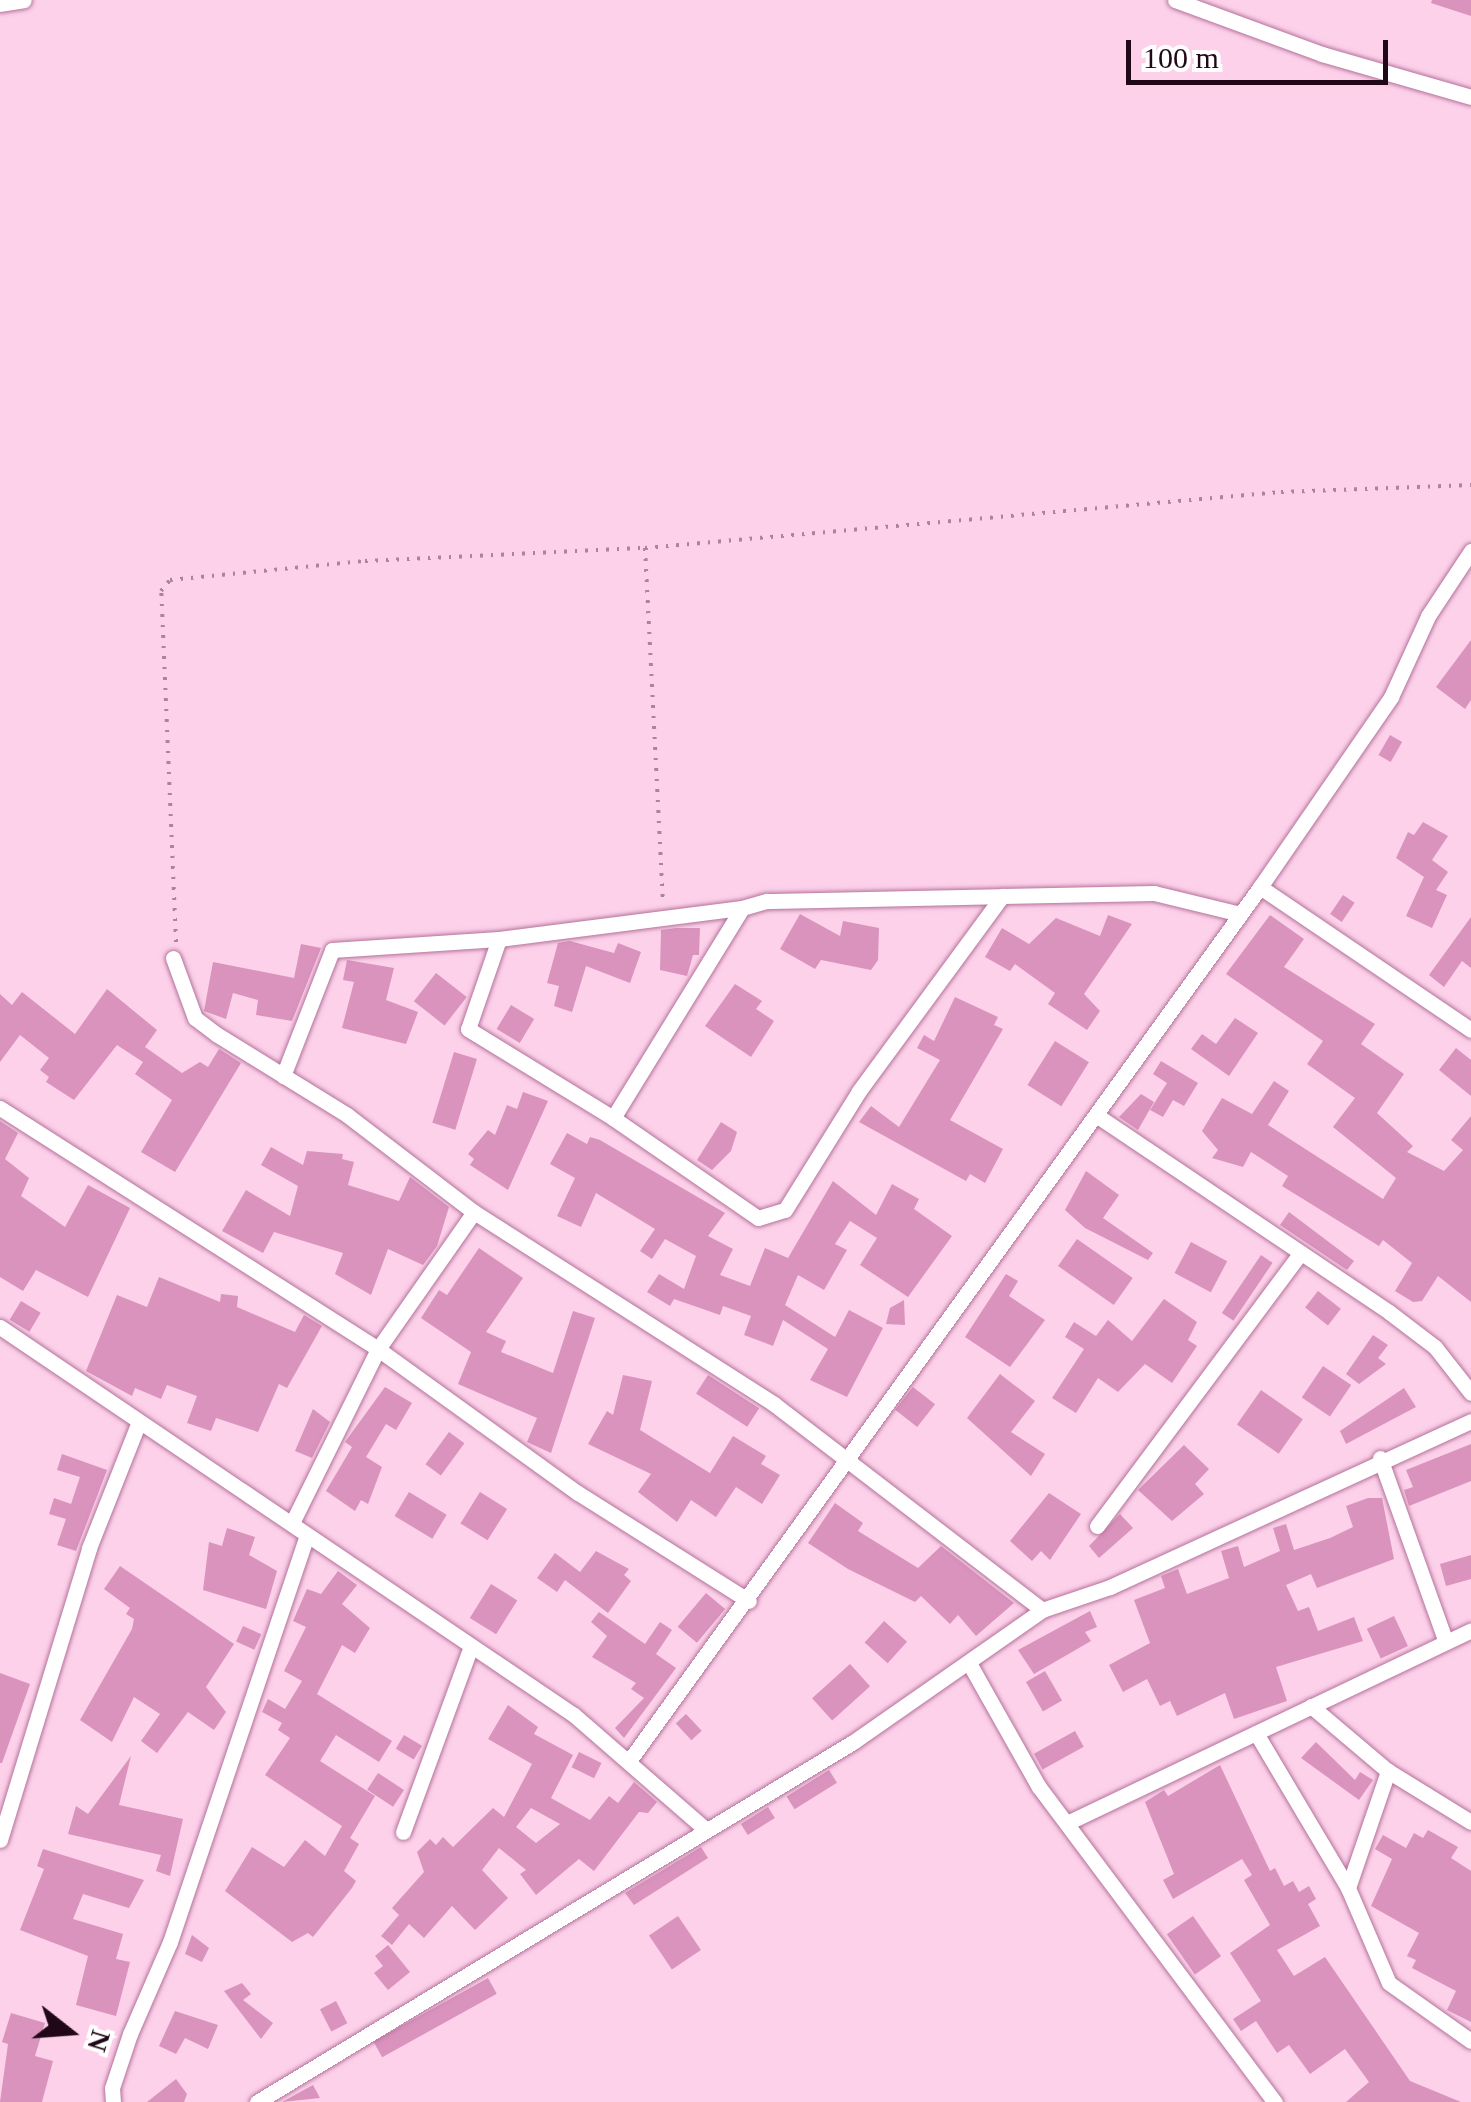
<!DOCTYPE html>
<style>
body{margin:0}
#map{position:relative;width:1471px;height:2102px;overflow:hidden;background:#fdd1ea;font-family:Georgia,serif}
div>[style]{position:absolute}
.building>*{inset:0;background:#d993bd;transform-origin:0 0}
.path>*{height:4px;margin-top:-2px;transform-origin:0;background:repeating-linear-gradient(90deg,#a9849a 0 2.5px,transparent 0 10.5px)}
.roads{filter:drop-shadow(0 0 2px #b4729a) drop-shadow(0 0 2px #b4729a)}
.minor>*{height:15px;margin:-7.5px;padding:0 7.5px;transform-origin:7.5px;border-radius:7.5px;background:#fff}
span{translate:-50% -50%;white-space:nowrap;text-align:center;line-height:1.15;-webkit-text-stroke:9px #fff;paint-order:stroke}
.north{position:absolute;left:20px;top:1982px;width:100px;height:100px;-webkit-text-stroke:8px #fff;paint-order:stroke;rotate:107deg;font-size:28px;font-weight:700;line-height:40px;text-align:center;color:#210818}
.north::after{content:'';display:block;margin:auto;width:35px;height:45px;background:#210818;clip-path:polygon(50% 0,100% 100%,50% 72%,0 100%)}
.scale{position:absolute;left:1126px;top:40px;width:262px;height:45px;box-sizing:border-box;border:5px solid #210818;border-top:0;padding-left:12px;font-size:30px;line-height:35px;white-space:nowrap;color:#210818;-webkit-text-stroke:8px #fff;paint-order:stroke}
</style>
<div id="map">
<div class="building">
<i style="clip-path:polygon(1432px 0,1471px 0,1471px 16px,1431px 3px)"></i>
<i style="clip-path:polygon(1471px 640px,1471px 700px,1465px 709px,1436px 687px)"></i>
<i style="left:1390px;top:735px;width:14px;height:23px;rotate:30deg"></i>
<i style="clip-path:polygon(1423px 822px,1448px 836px,1432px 860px,1448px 872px,1436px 890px,1447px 895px,1432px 928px,1406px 916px,1424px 877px,1396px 858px,1408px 832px,1414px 835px)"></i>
<i style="left:1343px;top:895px;width:14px;height:23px;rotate:34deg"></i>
<i style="clip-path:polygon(800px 914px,840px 936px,843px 921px,879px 928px,878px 960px,871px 970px,821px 960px,815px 969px,780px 949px)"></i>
<i style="clip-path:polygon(1108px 915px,1132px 924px,1084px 994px,1100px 1011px,1087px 1030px,1048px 1004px,1055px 993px,1015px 964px,1010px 971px,985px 957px,1002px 928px,1029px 944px,1056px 918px,1100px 936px)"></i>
<i style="clip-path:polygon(1270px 915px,1304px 939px,1284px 967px,1375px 1024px,1361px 1044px,1404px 1074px,1377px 1113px,1413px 1146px,1407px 1152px,1444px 1171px,1463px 1150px,1451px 1140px,1471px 1116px,1471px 1302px,1438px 1276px,1422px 1301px,1413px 1302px,1395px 1291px,1412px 1263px,1383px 1240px,1379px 1246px,1282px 1186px,1288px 1176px,1251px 1152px,1243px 1167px,1212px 1158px,1218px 1150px,1202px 1131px,1222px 1098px,1252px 1114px,1274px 1081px,1289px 1091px,1268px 1125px,1383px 1199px,1396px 1178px,1333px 1127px,1355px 1098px,1307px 1064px,1323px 1041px,1226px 974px)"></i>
<i style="clip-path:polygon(1471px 917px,1471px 968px,1462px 961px,1444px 987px,1429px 975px)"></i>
<i style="clip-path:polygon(676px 928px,700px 928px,699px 955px,693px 955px,687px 976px,660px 970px,661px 930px)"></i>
<i style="clip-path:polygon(570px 941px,614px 953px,618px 943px,641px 952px,630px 983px,586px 966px,572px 1012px,554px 1006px,559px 986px,547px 983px,558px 943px)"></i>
<i style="clip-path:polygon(301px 944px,321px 948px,292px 1021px,256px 1015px,258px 1000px,233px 993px,226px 1019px,204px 1011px,213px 962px,294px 978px)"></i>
<i style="clip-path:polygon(347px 960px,394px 968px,386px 1000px,418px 1012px,406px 1044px,342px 1028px,354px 982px,343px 980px)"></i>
<i style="left:436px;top:973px;width:39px;height:36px;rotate:38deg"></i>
<i style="clip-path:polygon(735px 984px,762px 1001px,756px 1009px,774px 1021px,751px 1057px,705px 1026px)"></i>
<i style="clip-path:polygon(107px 989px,157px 1030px,145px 1047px,182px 1073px,200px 1062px,208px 1067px,219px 1049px,241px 1063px,175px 1172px,141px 1152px,172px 1100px,135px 1074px,143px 1062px,117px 1045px,74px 1100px,46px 1082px,49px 1077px,40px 1070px,49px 1058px,20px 1035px,0 1062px,0 994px,12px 1005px,22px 992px,75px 1034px)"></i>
<i style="clip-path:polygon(955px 997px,998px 1017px,994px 1025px,1003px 1029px,950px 1120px,1003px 1149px,985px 1183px,970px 1174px,966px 1181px,859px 1122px,871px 1106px,899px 1127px,940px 1060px,917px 1048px,924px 1035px,934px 1041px)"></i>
<i style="left:511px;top:1005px;width:27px;height:28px;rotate:31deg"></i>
<i style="clip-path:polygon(1235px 1018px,1258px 1033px,1229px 1076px,1191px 1049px,1202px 1034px,1216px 1044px)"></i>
<i style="left:1055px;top:1041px;width:40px;height:52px;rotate:32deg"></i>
<i style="clip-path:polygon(1456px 1048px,1471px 1060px,1471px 1096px,1439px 1070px)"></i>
<i style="left:454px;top:1052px;width:24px;height:74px;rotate:17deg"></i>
<i style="clip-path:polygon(1161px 1061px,1198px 1083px,1184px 1106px,1173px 1100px,1163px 1117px,1150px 1110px,1167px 1083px,1153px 1074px)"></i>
<i style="clip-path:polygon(523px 1092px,548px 1101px,508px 1190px,470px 1165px,474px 1159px,468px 1154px,488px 1130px,495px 1135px,507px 1105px,517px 1109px)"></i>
<i style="clip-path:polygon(1141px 1094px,1154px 1102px,1138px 1130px,1119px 1117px)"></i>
<i style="clip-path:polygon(0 1121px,18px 1133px,5px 1159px,29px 1178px,21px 1196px,65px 1227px,88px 1185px,130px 1208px,88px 1297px,36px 1270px,23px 1291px,0 1277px)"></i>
<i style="clip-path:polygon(721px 1122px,737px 1132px,731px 1151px,712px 1170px,697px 1160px)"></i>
<i style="clip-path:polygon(567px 1133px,587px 1144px,590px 1137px,600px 1140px,725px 1213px,708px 1236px,733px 1249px,720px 1275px,750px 1286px,765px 1248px,788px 1258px,833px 1181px,876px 1215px,892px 1184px,919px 1199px,914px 1209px,952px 1236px,908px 1297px,860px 1265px,877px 1238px,850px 1221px,835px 1244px,847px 1250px,824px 1290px,798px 1275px,785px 1305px,835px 1337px,849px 1310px,883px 1328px,847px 1397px,810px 1380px,828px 1349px,783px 1320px,773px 1346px,744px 1335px,751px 1316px,723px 1306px,720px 1315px,674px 1299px,670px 1306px,647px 1292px,659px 1274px,684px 1289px,696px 1256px,665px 1239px,652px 1259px,640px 1251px,655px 1229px,596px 1193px,581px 1227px,557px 1216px,575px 1178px,550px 1164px)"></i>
<i style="clip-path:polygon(271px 1147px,303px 1165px,307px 1151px,343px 1154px,342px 1159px,354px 1162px,348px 1185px,399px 1201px,410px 1177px,449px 1207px,437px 1246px,423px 1265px,388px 1249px,371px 1295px,335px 1274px,343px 1253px,274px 1232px,263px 1253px,222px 1231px,246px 1190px,290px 1216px,298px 1186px,261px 1165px)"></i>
<i style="clip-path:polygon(1086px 1171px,1119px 1195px,1103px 1218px,1153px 1253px,1148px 1260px,1085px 1228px,1065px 1210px)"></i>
<i style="clip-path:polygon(1289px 1212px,1354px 1261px,1347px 1270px,1280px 1225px)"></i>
<i style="left:1077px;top:1239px;width:68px;height:33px;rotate:35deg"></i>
<i style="left:1191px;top:1242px;width:41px;height:35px;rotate:28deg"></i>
<i style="clip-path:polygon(479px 1248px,523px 1278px,486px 1332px,506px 1341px,501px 1352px,553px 1373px,573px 1311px,595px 1318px,551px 1453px,527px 1442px,537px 1418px,458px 1384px,471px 1352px,421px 1318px,439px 1290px,447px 1295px)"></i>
<i style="left:1261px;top:1255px;width:14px;height:70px;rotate:34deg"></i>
<i style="clip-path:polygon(1006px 1274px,1018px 1281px,1009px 1296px,1045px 1320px,1010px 1367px,965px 1337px)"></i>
<i style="clip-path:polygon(159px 1277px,220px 1302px,221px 1294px,238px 1296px,237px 1307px,295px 1332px,304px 1315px,322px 1326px,287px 1388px,279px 1384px,258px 1432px,216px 1418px,211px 1431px,187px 1423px,197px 1396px,167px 1385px,161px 1399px,135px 1388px,132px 1396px,86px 1371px,117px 1295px,147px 1307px)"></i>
<i style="left:1318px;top:1291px;width:29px;height:21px;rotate:38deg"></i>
<i style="clip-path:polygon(1164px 1299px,1197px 1322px,1188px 1340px,1197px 1346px,1172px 1383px,1145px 1364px,1118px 1392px,1098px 1378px,1076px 1413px,1052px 1398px,1084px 1349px,1065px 1337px,1074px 1322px,1096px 1336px,1108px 1320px,1132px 1341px)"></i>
<i style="clip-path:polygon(904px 1300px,905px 1325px,886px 1324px,890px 1308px)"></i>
<i style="left:21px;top:1301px;width:23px;height:22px;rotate:31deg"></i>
<i style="clip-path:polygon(1373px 1335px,1388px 1345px,1378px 1358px,1386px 1364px,1359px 1384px,1346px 1374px)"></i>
<i style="left:1323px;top:1366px;width:34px;height:38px;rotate:34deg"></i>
<i style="clip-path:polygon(1000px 1374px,1035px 1401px,1011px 1432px,1045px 1454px,1031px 1476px,967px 1418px)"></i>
<i style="clip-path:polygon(623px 1375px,652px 1381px,640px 1430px,710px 1473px,733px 1436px,766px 1456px,761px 1464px,780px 1475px,762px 1504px,736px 1487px,716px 1517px,691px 1500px,677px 1522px,638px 1492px,651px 1474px,588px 1444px,607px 1411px,613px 1415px)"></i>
<i style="left:708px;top:1375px;width:61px;height:22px;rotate:33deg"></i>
<i style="clip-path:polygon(385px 1387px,412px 1403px,396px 1430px,386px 1424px,366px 1457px,382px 1467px,368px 1504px,361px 1500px,355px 1511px,326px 1491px,352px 1447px,345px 1442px)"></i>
<i style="left:913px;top:1387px;width:28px;height:29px;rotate:38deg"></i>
<i style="clip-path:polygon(1404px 1388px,1416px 1407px,1346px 1444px,1340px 1431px)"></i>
<i style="left:1261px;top:1390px;width:51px;height:42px;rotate:35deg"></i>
<i style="clip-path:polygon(313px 1409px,330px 1422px,312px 1458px,295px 1451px)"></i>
<i style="left:449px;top:1432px;width:19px;height:40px;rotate:36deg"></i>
<i style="clip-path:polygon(1471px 1444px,1471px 1481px,1409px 1506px,1404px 1490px,1413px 1487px,1406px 1470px)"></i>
<i style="clip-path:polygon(1184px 1445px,1209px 1469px,1195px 1484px,1204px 1494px,1172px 1521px,1138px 1490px)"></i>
<i style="clip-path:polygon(62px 1454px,107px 1470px,76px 1551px,57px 1545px,66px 1519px,49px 1514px,54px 1498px,71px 1504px,80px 1477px,57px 1470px)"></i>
<i style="left:409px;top:1492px;width:44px;height:28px;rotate:31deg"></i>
<i style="left:480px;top:1492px;width:32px;height:37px;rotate:32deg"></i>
<i style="clip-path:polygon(1049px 1493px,1081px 1514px,1050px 1560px,1041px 1551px,1032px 1561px,1010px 1541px)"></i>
<i style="clip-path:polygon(1368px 1498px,1382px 1498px,1394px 1559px,1317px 1588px,1311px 1574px,1286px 1585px,1298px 1611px,1309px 1607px,1318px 1631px,1354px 1617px,1363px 1641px,1276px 1667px,1287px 1701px,1234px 1719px,1225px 1693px,1177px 1716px,1170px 1701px,1160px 1706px,1147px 1679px,1123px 1692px,1109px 1665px,1150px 1643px,1134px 1600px,1165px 1588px,1161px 1576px,1178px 1569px,1187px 1594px,1229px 1578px,1221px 1551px,1238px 1546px,1244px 1567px,1280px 1551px,1273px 1528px,1286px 1524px,1294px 1550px,1330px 1538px,1353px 1527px,1346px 1506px)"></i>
<i style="clip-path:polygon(835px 1503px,863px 1523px,858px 1531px,918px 1568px,941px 1546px,1014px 1603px,976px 1636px,958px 1615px,950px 1624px,921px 1596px,915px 1602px,848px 1569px,808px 1543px)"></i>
<i style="clip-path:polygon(1120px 1514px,1133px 1528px,1099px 1558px,1089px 1546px)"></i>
<i style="clip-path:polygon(227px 1528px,255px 1537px,249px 1555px,277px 1571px,266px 1609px,203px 1590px,209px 1542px,222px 1546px)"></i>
<i style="clip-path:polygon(596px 1551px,629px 1569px,624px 1575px,631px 1581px,608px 1613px,565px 1580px,557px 1592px,537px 1578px,555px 1553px,580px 1572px)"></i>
<i style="clip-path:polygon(1471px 1555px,1471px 1579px,1446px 1586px,1440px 1564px)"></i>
<i style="clip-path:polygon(120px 1566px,234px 1644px,206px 1687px,226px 1712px,214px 1730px,188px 1712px,157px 1753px,141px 1741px,160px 1714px,134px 1697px,112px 1742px,80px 1720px,132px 1629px,134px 1619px,126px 1614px,130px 1608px,104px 1589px)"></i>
<i style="clip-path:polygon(338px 1571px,357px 1585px,342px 1604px,370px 1628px,355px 1653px,342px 1645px,317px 1694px,392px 1741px,379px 1762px,336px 1735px,320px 1761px,375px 1796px,350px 1838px,359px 1844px,344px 1871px,356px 1881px,352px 1888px,313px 1937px,308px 1933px,292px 1942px,225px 1891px,252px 1847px,284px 1867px,305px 1840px,325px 1856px,342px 1826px,265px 1775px,290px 1738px,278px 1730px,282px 1723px,262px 1712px,268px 1699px,285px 1709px,302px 1681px,284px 1671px,306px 1627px,293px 1621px,307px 1589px,321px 1594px)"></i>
<i style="left:491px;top:1584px;width:31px;height:40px;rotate:32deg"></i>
<i style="left:706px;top:1593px;width:25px;height:44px;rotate:40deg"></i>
<i style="clip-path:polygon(1090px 1611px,1097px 1627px,1085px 1632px,1091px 1641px,1034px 1674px,1018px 1650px)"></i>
<i style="clip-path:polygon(599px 1612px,645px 1644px,660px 1622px,672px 1630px,656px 1654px,676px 1668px,624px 1738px,615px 1728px,644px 1698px,631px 1689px,636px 1683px,592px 1657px,607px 1636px,591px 1622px)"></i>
<i style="left:1394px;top:1616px;width:33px;height:30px;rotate:65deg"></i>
<i style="left:884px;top:1621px;width:31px;height:29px;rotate:42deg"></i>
<i style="left:243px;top:1626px;width:20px;height:17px;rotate:24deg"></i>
<i style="left:850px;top:1664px;width:30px;height:51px;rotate:48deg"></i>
<i style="left:1045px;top:1671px;width:34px;height:22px;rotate:60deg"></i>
<i style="clip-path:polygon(0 1673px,30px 1684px,2px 1763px,0 1763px)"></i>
<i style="clip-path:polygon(evenodd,508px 1705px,538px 1727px,534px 1734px,573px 1755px,551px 1798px,590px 1820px,609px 1796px,618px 1803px,634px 1782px,657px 1802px,648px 1813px,639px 1812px,594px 1871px,579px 1859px,536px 1895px,520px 1874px,526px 1870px,499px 1848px,482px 1870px,508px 1898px,475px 1930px,452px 1906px,424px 1938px,409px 1924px,392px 1945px,381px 1936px,399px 1915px,392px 1908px,424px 1872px,417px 1852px,430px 1839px,436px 1845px,443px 1837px,453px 1847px,493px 1808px,504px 1817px,532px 1764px,488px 1739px,508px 1705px,531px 1808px,560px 1824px,536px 1843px,516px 1827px,531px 1808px)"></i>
<i style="left:686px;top:1714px;width:23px;height:14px;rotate:47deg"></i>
<i style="left:1075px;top:1731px;width:18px;height:47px;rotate:61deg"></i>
<i style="left:404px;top:1735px;width:21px;height:16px;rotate:31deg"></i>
<i style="clip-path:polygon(1316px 1742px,1355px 1780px,1360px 1772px,1373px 1780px,1359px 1800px,1301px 1758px)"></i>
<i style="left:579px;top:1752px;width:25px;height:17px;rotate:26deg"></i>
<i style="clip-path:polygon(131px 1756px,119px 1805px,183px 1819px,170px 1876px,156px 1871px,161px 1855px,68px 1834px,76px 1806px,88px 1814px)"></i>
<i style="clip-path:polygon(1220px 1765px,1270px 1871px,1275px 1868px,1284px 1886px,1293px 1881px,1299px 1892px,1309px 1886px,1316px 1899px,1308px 1904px,1320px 1926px,1277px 1950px,1294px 1976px,1325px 1957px,1410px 2081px,1461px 2102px,1346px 2102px,1369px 2082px,1345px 2049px,1310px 2074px,1289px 2045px,1277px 2053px,1256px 2021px,1241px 2031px,1233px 2019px,1261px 2001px,1230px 1953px,1270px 1925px,1244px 1880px,1252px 1875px,1242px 1859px,1173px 1899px,1163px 1880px,1174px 1874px,1145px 1802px,1164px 1790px,1168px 1796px)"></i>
<i style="left:829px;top:1770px;width:15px;height:50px;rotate:58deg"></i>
<i style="left:378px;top:1773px;width:31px;height:20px;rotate:33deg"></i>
<i style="left:768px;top:1807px;width:13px;height:32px;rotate:58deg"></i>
<i style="clip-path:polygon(1428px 1830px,1458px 1847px,1451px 1858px,1471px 1871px,1471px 2022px,1447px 2010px,1456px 1991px,1412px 1968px,1416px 1960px,1407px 1956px,1419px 1933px,1371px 1906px,1392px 1859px,1375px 1849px,1383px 1835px,1406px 1848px,1414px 1833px,1423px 1838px)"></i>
<i style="clip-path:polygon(701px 1847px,708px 1858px,634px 1905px,625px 1893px)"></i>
<i style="clip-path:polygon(43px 1849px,144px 1880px,129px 1908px,83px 1894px,73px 1919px,123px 1934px,116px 1959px,130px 1962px,116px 2016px,76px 2005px,88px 1956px,20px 1930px,44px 1869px,37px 1866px)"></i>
<i style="left:678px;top:1916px;width:41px;height:35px;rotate:56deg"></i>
<i style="left:1193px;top:1916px;width:49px;height:32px;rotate:55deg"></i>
<i style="clip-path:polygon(192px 1935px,209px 1948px,202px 1962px,185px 1954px)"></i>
<i style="clip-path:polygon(388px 1945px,410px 1972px,388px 1990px,374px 1973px,383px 1966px,375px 1956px)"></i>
<i style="left:488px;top:1978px;width:18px;height:131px;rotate:61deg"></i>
<i style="clip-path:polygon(242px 1983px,251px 1994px,243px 2000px,273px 2023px,261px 2039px,224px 1991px)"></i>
<i style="left:336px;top:2001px;width:25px;height:18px;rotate:63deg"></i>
<i style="clip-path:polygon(175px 2011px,218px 2025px,208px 2049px,185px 2038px,176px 2054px,159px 2046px)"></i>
<i style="clip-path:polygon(11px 2013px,45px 2023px,35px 2056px,53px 2061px,42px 2102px,0 2102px,8px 2044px,2px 2042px)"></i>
<i style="clip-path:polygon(176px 2079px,187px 2094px,184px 2102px,147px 2102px)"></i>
<i style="clip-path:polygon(313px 2085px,320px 2098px,282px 2102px)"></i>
</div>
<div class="path">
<i style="left:645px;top:548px;width:355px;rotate:87.1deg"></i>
<i style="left:176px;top:942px;width:351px;rotate:-92.4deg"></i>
<i style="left:161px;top:591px;width:14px;rotate:-51deg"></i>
<i style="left:170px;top:580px;width:196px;rotate:-5.6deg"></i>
<i style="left:365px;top:561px;width:280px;rotate:-2.7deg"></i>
<i style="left:645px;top:548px;width:638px;rotate:-5.03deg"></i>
<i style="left:1281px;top:492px;width:190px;rotate:-2.1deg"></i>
</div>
<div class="roads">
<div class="minor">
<i style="left:1175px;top:0;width:157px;rotate:20.2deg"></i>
<i style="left:1322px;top:54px;width:155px;rotate:16.1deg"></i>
<i style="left:0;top:4px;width:24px;rotate:-9deg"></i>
<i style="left:1260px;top:887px;width:255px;rotate:34.1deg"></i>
<i style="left:499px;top:939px;width:95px;rotate:109deg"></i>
<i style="left:468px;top:1029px;width:170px;rotate:31.5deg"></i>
<i style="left:613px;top:1118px;width:176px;rotate:34.6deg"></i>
<i style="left:758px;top:1218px;width:28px;rotate:-17deg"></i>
<i style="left:785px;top:1210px;width:140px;rotate:-58.1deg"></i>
<i style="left:859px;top:1091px;width:242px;rotate:-53.7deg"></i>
<i style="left:1002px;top:896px;width:152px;rotate:-1.1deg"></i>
<i style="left:1154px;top:893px;width:89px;rotate:13.7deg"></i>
<i style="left:173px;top:958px;width:64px;rotate:69.9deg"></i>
<i style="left:195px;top:1018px;width:26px;rotate:37deg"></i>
<i style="left:216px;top:1034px;width:154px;rotate:31.7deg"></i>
<i style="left:347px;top:1115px;width:160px;rotate:37.4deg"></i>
<i style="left:474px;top:1212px;width:356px;rotate:32.6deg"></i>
<i style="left:774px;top:1404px;width:338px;rotate:37.5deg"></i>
<i style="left:283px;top:1076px;width:135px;rotate:-68.7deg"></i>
<i style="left:332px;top:950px;width:167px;rotate:-3.8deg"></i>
<i style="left:499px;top:939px;width:245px;rotate:-7.3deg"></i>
<i style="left:0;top:1108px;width:448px;rotate:32.5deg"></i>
<i style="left:378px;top:1349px;width:246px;rotate:35.8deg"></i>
<i style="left:578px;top:1493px;width:202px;rotate:32.3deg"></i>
<i style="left:1096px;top:1115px;width:353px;rotate:33.9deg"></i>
<i style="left:1389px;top:1312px;width:58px;rotate:37.3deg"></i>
<i style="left:1435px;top:1347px;width:58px;rotate:52deg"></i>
<i style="left:613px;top:1118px;width:246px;rotate:-58.4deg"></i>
<i style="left:742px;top:908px;width:26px;rotate:-16deg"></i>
<i style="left:767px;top:901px;width:235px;rotate:-1.2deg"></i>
<i style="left:0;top:1327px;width:693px;rotate:34.06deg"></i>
<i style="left:574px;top:1715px;width:172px;rotate:41deg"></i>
<i style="left:1380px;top:1458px;width:195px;rotate:70.3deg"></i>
<i style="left:292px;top:1523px;width:194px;rotate:-63.7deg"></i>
<i style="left:378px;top:1349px;width:167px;rotate:-55deg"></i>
<i style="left:1097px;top:1526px;width:339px;rotate:-53.3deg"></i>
<i style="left:969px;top:1663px;width:142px;rotate:60.6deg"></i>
<i style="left:1039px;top:1787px;width:394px;rotate:53.2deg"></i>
<i style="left:1311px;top:1706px;width:101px;rotate:40.2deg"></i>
<i style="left:1388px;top:1771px;width:97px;rotate:31.6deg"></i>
<i style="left:1256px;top:1733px;width:180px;rotate:59.3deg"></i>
<i style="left:1348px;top:1888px;width:103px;rotate:66.7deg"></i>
<i style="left:1389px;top:1983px;width:100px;rotate:35.3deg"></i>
<i style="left:629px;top:1761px;width:1078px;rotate:-54.17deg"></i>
<i style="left:1260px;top:887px;width:231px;rotate:-55.4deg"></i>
<i style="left:1391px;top:697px;width:89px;rotate:-65.4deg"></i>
<i style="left:1428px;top:616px;width:78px;rotate:-56.5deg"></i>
<i style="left:1069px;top:1822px;width:445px;rotate:-25.5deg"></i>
<i style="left:403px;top:1832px;width:195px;rotate:-69.9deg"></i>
<i style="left:0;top:1840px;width:305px;rotate:-73deg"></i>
<i style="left:89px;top:1548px;width:133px;rotate:-68.4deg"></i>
<i style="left:1348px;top:1888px;width:124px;rotate:-71.1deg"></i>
<i style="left:113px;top:2102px;width:14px;rotate:-94deg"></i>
<i style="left:112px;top:2088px;width:57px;rotate:-71.6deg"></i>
<i style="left:130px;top:2034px;width:100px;rotate:-66.5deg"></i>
<i style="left:170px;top:1942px;width:429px;rotate:-71.4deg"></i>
<i style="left:257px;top:2102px;width:696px;rotate:-31.13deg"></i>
<i style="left:853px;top:1742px;width:231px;rotate:-34.9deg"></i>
<i style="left:1042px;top:1610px;width:72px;rotate:-18.7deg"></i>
<i style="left:1110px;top:1587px;width:397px;rotate:-24.7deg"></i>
</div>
</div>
<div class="north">N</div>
<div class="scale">100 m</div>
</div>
